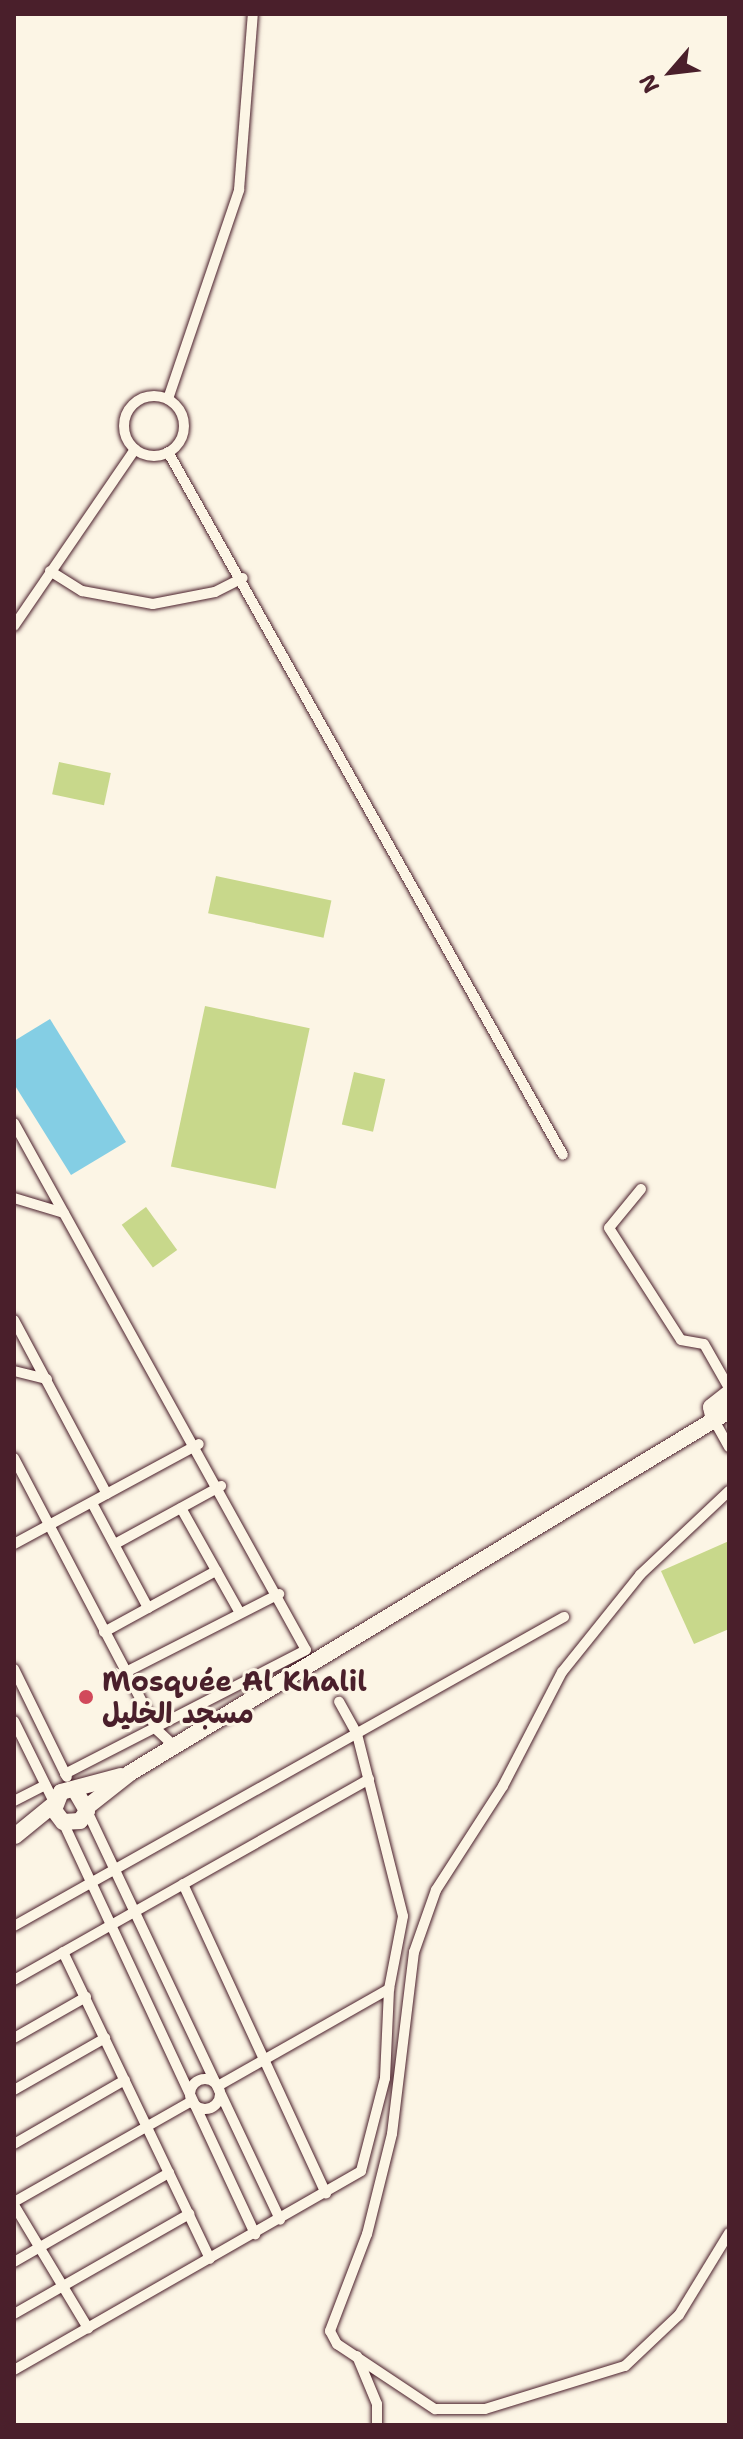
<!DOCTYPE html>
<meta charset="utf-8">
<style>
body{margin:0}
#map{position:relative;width:743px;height:2439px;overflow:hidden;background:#fcf5e5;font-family:"Shantell Sans","Playpen Sans Arabic",sans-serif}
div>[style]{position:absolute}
.green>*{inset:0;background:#c8d88b;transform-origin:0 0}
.water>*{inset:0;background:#84cee4}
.roads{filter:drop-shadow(0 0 2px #4a1f2b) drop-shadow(0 0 2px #4a1f2b)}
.minor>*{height:10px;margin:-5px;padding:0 5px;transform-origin:5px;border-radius:5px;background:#fcf5e5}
.minor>.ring{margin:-5px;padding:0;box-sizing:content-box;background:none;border:10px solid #fcf5e5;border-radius:50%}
.primary>*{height:16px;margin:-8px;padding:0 8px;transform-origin:8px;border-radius:8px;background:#fcf5e5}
.dots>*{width:22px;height:22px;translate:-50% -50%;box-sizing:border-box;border:4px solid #fcf5e5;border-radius:50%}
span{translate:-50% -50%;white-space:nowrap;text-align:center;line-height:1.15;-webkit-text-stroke:6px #fcf5e5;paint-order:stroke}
.poi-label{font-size:28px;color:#4a1f2b;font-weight:700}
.left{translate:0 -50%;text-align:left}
.frame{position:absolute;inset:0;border:16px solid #4a1f2b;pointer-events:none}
.north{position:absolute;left:631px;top:32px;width:80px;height:80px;-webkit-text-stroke:6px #fcf5e5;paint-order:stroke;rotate:242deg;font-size:22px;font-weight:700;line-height:32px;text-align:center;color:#4a1f2b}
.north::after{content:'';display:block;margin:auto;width:28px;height:36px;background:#4a1f2b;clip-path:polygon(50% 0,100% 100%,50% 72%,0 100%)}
</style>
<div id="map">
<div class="green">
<i style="left:59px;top:762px;width:53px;height:33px;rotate:12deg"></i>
<i style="left:216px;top:876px;width:118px;height:38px;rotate:12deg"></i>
<i style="left:205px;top:1006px;width:107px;height:164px;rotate:12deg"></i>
<i style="left:354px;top:1072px;width:32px;height:54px;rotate:13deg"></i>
<i style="left:146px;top:1207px;width:53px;height:30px;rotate:54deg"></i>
<i style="clip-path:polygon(729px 1541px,729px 1629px,694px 1644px,661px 1571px)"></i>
</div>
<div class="water">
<i style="clip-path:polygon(50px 1019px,126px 1142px,71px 1175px,14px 1084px,14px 1041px)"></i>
</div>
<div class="roads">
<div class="minor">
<i class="ring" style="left:124px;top:396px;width:50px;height:50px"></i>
<i style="left:168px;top:399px;width:221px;rotate:-71.2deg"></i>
<i style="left:239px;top:190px;width:177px;rotate:-85.5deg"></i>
<i style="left:168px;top:452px;width:806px;rotate:60.67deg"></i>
<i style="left:50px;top:571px;width:38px;rotate:32deg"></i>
<i style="left:82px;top:591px;width:72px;rotate:10.4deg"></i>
<i style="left:153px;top:604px;width:63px;rotate:-11deg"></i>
<i style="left:215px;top:592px;width:31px;rotate:-27deg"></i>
<i style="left:14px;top:626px;width:214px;rotate:-55.6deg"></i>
<i style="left:14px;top:1123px;width:602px;rotate:61.01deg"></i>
<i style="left:306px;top:1650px;width:271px;rotate:152.8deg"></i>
<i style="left:641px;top:1189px;width:50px;rotate:129.4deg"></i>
<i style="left:609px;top:1228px;width:133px;rotate:57.3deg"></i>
<i style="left:681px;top:1340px;width:23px;rotate:10deg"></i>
<i style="left:704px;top:1344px;width:51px;rotate:60.4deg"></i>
<i style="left:14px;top:1198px;width:52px;rotate:16.7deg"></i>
<i style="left:14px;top:1320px;width:197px;rotate:61.9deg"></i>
<i style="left:14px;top:1371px;width:34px;rotate:14deg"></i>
<i style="left:714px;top:1420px;width:31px;rotate:61deg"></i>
<i style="left:14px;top:1458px;width:306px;rotate:62.3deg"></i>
<i style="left:156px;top:1729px;width:26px;rotate:43deg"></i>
<i style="left:729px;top:1491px;width:122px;rotate:136.7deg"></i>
<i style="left:640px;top:1575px;width:124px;rotate:128.8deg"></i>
<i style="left:562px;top:1672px;width:128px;rotate:117.4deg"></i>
<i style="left:503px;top:1786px;width:124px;rotate:122.8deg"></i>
<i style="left:436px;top:1890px;width:66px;rotate:109.5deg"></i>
<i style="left:414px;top:1952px;width:183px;rotate:96.9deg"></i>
<i style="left:392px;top:2134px;width:103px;rotate:104deg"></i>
<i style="left:367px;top:2234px;width:104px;rotate:110.9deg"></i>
<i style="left:330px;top:2331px;width:15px;rotate:62deg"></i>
<i style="left:337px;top:2344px;width:118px;rotate:33.6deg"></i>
<i style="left:435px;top:2409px;width:50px"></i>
<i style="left:485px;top:2409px;width:146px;rotate:-17.1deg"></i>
<i style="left:625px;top:2366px;width:74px;rotate:-43.4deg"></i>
<i style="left:679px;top:2315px;width:96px;rotate:-58.6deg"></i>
<i style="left:92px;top:1503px;width:119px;rotate:61.9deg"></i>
<i style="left:181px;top:1508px;width:120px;rotate:60.7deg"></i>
<i style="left:14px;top:1544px;width:210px;rotate:-28.4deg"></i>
<i style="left:115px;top:1544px;width:121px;rotate:-28.7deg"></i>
<i style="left:104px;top:1632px;width:128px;rotate:-28.6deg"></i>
<i style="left:14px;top:1669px;width:120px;rotate:63.9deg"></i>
<i style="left:126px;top:1672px;width:172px;rotate:-27deg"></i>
<i style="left:14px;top:1721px;width:90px;rotate:63.7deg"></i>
<i style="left:14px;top:1801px;width:35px;rotate:-27deg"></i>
<i style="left:87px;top:1811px;width:452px;rotate:64.7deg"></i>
<i style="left:63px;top:1822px;width:455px;rotate:65deg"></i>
<i style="left:183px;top:1884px;width:341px;rotate:65.2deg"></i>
<i style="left:14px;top:1926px;width:631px;rotate:-29.33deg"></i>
<i style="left:63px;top:1952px;width:340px;rotate:64.4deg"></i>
<i style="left:14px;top:1980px;width:408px;rotate:-29.5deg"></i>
<i style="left:14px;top:2038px;width:83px;rotate:-29.7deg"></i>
<i class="ring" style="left:190px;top:2079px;width:20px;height:20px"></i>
<i style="left:218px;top:2086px;width:197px;rotate:-29.6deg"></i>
<i style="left:14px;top:2090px;width:105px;rotate:-29.7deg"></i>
<i style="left:14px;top:2144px;width:128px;rotate:-30deg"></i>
<i style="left:14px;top:2202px;width:205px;rotate:-29.6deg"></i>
<i style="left:14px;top:2205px;width:144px;rotate:59deg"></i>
<i style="left:14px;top:2262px;width:179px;rotate:-29.9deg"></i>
<i style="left:14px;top:2314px;width:202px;rotate:-29.7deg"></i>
<i style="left:357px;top:2356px;width:52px;rotate:67.4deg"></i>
<i style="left:377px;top:2404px;width:21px;rotate:90deg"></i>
<i style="left:14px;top:2370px;width:400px;rotate:-29.8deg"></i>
<i style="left:361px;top:2171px;width:96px;rotate:-75.5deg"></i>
<i style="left:385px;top:2078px;width:89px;rotate:-87.4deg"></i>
<i style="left:389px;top:1989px;width:74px;rotate:-79.1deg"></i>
<i style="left:403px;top:1916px;width:188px;rotate:-104.2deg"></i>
<i style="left:357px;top:1734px;width:37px;rotate:-119deg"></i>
</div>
<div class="primary">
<i style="left:714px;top:1420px;width:13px;rotate:-103deg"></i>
<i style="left:711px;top:1407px;width:23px;rotate:-38deg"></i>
<i style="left:75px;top:1790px;width:24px;rotate:60deg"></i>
<i style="left:87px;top:1811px;width:12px;rotate:125deg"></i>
<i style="left:80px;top:1821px;width:17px;rotate:177deg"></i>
<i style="left:63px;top:1822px;width:15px;rotate:-127deg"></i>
<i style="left:54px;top:1810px;width:19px;rotate:-69deg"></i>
<i style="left:61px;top:1792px;width:62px;rotate:-14.9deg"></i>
<i style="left:87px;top:1807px;width:55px;rotate:-38.3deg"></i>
<i style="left:130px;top:1773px;width:700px;rotate:-31.15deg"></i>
<i style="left:15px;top:1836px;width:49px;rotate:-39.2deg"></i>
</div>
</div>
<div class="dots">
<i style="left:86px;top:1697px;background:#d1495b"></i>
</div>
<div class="poi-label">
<span class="left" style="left:102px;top:1697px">Mosquée Al Khalil<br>مسجد الخليل</span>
</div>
<div class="frame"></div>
<div class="north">N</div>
</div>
